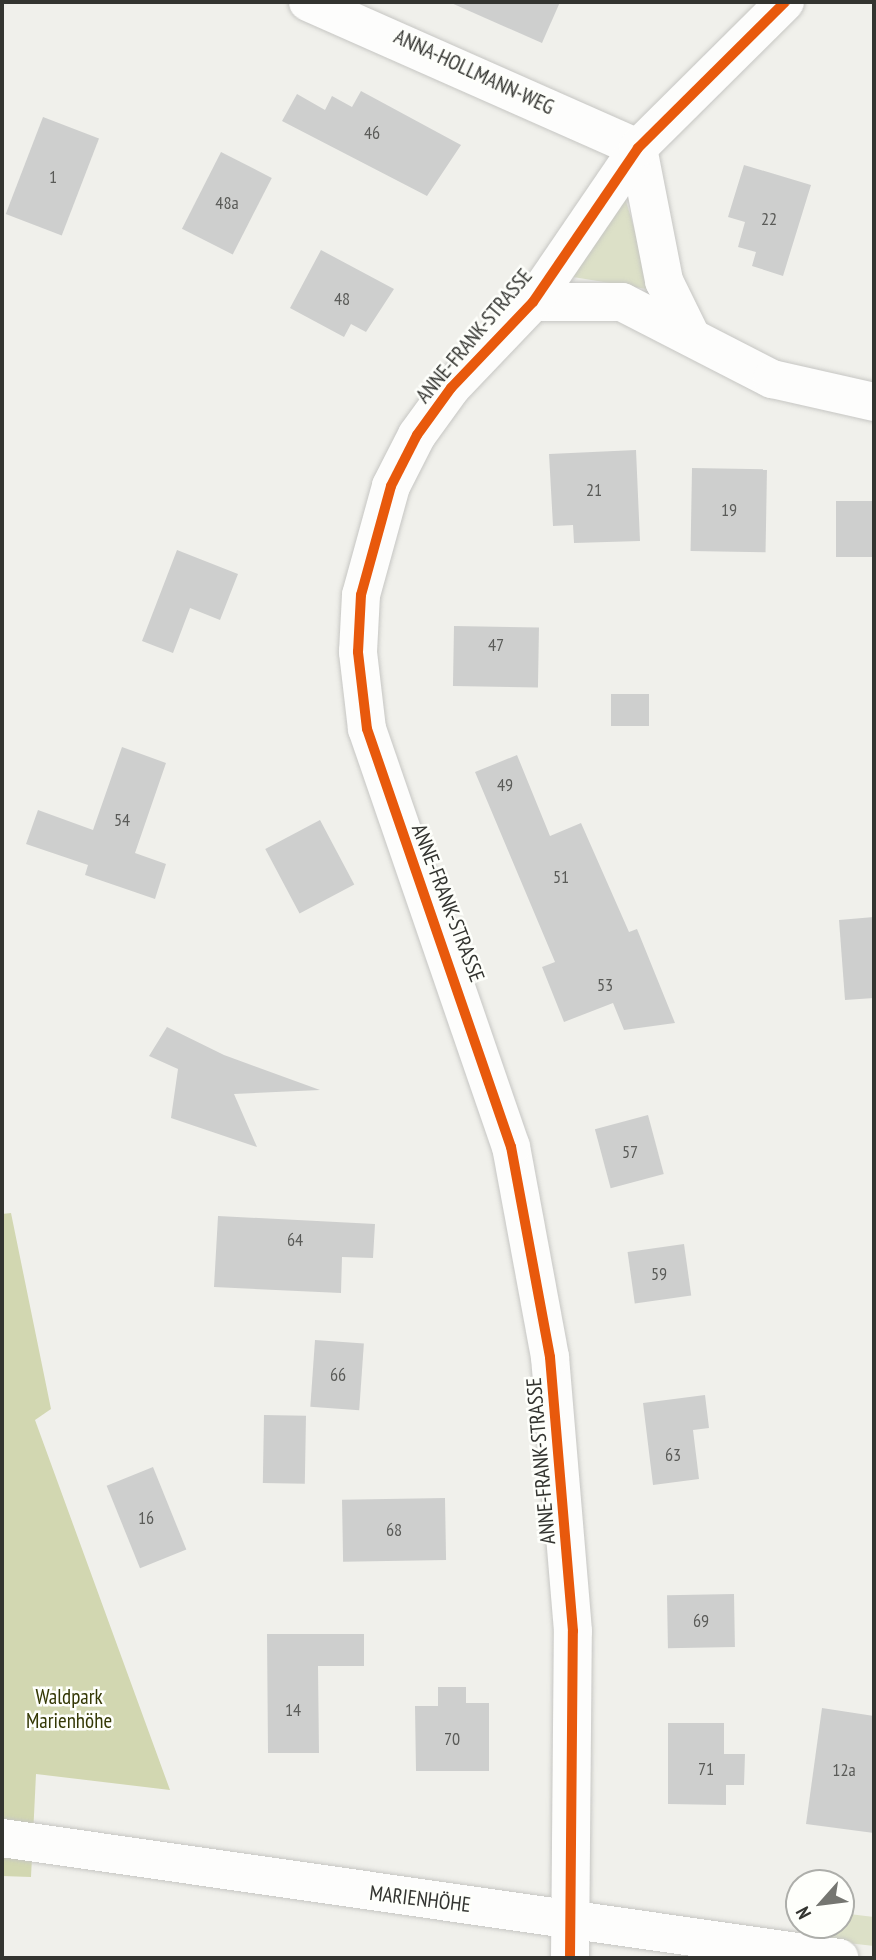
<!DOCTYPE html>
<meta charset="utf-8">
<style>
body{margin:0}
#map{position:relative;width:876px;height:1960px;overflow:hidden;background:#f0f0eb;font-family:"PT Sans Narrow",sans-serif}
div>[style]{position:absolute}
.green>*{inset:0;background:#dce0c7}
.forest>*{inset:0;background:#d2d7b1}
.building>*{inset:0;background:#cecfce;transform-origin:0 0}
.roads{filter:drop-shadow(0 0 2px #c6c6c3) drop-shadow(0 0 2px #c6c6c3)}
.minor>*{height:38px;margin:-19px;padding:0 19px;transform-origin:19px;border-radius:19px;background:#fdfdfc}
.cycleway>*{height:10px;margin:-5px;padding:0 5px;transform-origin:5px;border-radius:5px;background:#e8590c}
span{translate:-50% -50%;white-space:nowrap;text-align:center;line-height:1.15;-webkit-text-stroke:5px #fefffb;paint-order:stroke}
.number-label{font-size:18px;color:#5a5b58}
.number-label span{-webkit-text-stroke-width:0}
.street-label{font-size:21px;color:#333430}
.park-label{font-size:21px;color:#343805}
.frame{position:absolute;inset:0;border:4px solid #333430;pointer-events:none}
.north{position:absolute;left:785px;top:1869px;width:70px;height:70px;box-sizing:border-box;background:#fefffb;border:2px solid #adaeaa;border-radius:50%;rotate:242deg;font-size:19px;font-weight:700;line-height:28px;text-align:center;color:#333430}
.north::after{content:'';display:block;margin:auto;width:24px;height:32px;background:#757671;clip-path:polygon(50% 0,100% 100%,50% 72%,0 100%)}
</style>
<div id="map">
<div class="green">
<i style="clip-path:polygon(625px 198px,653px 290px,573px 277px)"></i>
<i style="clip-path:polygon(841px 1913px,874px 1917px,874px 1946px,804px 1938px,806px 1925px,841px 1925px)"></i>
</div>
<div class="forest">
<i style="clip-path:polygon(11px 1213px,51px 1409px,35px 1420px,170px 1790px,36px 1774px,31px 1877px,2px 1876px,2px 1214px)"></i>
</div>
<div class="building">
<i style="clip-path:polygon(449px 2px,560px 2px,542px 43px)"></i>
<i style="clip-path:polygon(361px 91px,461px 145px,427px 196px,282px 121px,297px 94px,325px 110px,332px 96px,352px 107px)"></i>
<i style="left:43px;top:117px;width:60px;height:104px;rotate:21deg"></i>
<i style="left:221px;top:152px;width:57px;height:86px;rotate:27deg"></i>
<i style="clip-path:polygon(744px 165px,811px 185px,783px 276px,752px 266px,756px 252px,738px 247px,745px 222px,728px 217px)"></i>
<i style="clip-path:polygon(321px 250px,394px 289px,366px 332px,351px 324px,344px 337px,290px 308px)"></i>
<i style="clip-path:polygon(636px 450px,640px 541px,574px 543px,573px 525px,553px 526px,549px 454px)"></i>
<i style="left:692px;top:468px;width:75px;height:83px;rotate:1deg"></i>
<i style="left:874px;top:501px;width:56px;height:38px;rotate:90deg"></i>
<i style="clip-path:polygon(177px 550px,238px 574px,220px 620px,190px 608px,173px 653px,142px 641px)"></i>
<i style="left:454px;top:626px;width:85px;height:60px;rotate:1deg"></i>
<i style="left:611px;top:694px;width:38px;height:32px"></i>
<i style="clip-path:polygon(122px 747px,166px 763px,135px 853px,166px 864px,155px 899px,85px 875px,88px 865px,26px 844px,38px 810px,93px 830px)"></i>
<i style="clip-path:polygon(517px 755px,550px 836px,581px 823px,629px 932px,637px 929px,675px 1023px,624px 1030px,613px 1003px,564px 1022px,542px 967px,555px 962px,475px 772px)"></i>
<i style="left:320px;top:820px;width:73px;height:62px;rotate:62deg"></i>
<i style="clip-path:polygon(874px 917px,874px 998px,845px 1000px,839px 920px)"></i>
<i style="clip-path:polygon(167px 1027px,224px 1055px,320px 1090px,234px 1094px,257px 1147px,171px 1118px,178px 1069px,149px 1056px)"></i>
<i style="left:648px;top:1115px;width:61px;height:55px;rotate:75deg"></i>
<i style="clip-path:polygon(218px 1216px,375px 1224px,373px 1258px,342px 1257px,341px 1293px,214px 1287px)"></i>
<i style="left:684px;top:1244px;width:52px;height:57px;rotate:82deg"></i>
<i style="left:315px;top:1340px;width:49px;height:67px;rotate:4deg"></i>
<i style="clip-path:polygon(705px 1395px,709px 1428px,693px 1430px,699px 1479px,653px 1485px,643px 1403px)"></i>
<i style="left:264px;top:1415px;width:42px;height:68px;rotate:1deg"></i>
<i style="left:153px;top:1467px;width:89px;height:50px;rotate:68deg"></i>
<i style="left:445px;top:1498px;width:62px;height:103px;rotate:89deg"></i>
<i style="left:734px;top:1594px;width:53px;height:67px;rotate:89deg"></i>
<i style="clip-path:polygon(267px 1634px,364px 1634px,364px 1666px,318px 1666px,319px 1753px,268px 1753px)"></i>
<i style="clip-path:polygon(438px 1687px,466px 1687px,466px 1703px,489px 1703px,489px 1771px,416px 1771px,415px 1706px,438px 1706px)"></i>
<i style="clip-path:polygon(822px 1708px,874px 1716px,874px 1833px,806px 1824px)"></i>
<i style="clip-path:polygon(668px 1723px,724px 1723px,724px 1754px,745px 1754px,744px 1785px,726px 1785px,726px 1805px,668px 1804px)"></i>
</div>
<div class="roads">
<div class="minor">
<i style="left:308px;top:2px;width:361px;rotate:23.9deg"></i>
<i style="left:638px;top:148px;width:136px;rotate:78.9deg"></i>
<i style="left:664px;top:281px;width:57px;rotate:63.9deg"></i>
<i style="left:533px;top:302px;width:89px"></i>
<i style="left:622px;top:302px;width:169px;rotate:27.2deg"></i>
<i style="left:772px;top:379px;width:105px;rotate:12.7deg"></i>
<i style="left:2px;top:1838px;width:846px;rotate:8.16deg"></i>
<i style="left:570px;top:1958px;width:327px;rotate:-89.5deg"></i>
<i style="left:573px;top:1631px;width:275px;rotate:-94.8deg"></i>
<i style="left:550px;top:1357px;width:214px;rotate:-100.5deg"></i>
<i style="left:511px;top:1147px;width:442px;rotate:-109deg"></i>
<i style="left:367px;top:729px;width:78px;rotate:-96.7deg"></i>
<i style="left:358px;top:652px;width:57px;rotate:-87deg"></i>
<i style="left:361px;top:595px;width:113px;rotate:-74.6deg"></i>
<i style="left:391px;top:486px;width:57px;rotate:-63deg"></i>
<i style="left:417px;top:435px;width:58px;rotate:-54.1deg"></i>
<i style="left:451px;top:388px;width:119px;rotate:-46.4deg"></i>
<i style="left:533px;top:302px;width:186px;rotate:-55.7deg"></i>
<i style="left:638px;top:148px;width:207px;rotate:-44.8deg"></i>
</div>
</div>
<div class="cycleway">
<i style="left:570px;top:1958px;width:327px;rotate:-89.5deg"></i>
<i style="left:573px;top:1631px;width:275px;rotate:-94.8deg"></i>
<i style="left:550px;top:1357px;width:214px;rotate:-100.5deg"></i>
<i style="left:511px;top:1147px;width:442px;rotate:-109deg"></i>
<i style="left:367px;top:729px;width:78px;rotate:-96.7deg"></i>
<i style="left:358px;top:652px;width:57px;rotate:-87deg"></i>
<i style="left:361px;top:595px;width:113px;rotate:-74.6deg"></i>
<i style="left:391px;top:486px;width:57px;rotate:-63deg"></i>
<i style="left:417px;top:435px;width:58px;rotate:-54.1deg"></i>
<i style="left:451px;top:388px;width:119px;rotate:-46.4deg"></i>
<i style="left:533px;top:302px;width:186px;rotate:-55.7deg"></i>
<i style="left:638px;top:148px;width:207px;rotate:-44.8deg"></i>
</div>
<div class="number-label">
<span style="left:372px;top:133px">46</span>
<span style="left:53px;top:177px">1</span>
<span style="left:227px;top:203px">48a</span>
<span style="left:769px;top:219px">22</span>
<span style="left:342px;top:299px">48</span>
<span style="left:594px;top:490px">21</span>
<span style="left:729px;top:510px">19</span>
<span style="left:496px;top:645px">47</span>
<span style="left:505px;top:785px">49</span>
<span style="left:122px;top:820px">54</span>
<span style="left:561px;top:877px">51</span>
<span style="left:605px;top:985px">53</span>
<span style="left:630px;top:1152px">57</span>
<span style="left:295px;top:1240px">64</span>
<span style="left:659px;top:1274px">59</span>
<span style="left:338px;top:1375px">66</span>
<span style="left:673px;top:1455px">63</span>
<span style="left:146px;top:1518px">16</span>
<span style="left:394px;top:1530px">68</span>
<span style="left:701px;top:1621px">69</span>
<span style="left:293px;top:1710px">14</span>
<span style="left:452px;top:1739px">70</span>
<span style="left:706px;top:1769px">71</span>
<span style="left:844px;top:1770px">12a</span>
</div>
<div class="street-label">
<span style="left:474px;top:72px;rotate:25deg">ANNA-HOLLMANN-WEG</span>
<span style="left:474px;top:336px;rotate:-50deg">ANNE-FRANK-STRASSE</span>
<span style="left:448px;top:903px;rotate:69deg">ANNE-FRANK-STRASSE</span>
<span style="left:541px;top:1461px;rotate:-95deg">ANNE-FRANK-STRASSE</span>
<span style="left:420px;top:1899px;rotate:7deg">MARIENHÖHE</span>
</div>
<div class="park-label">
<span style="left:69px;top:1709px">Waldpark<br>Marienhöhe</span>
</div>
<div class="frame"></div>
<div class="north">N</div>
</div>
